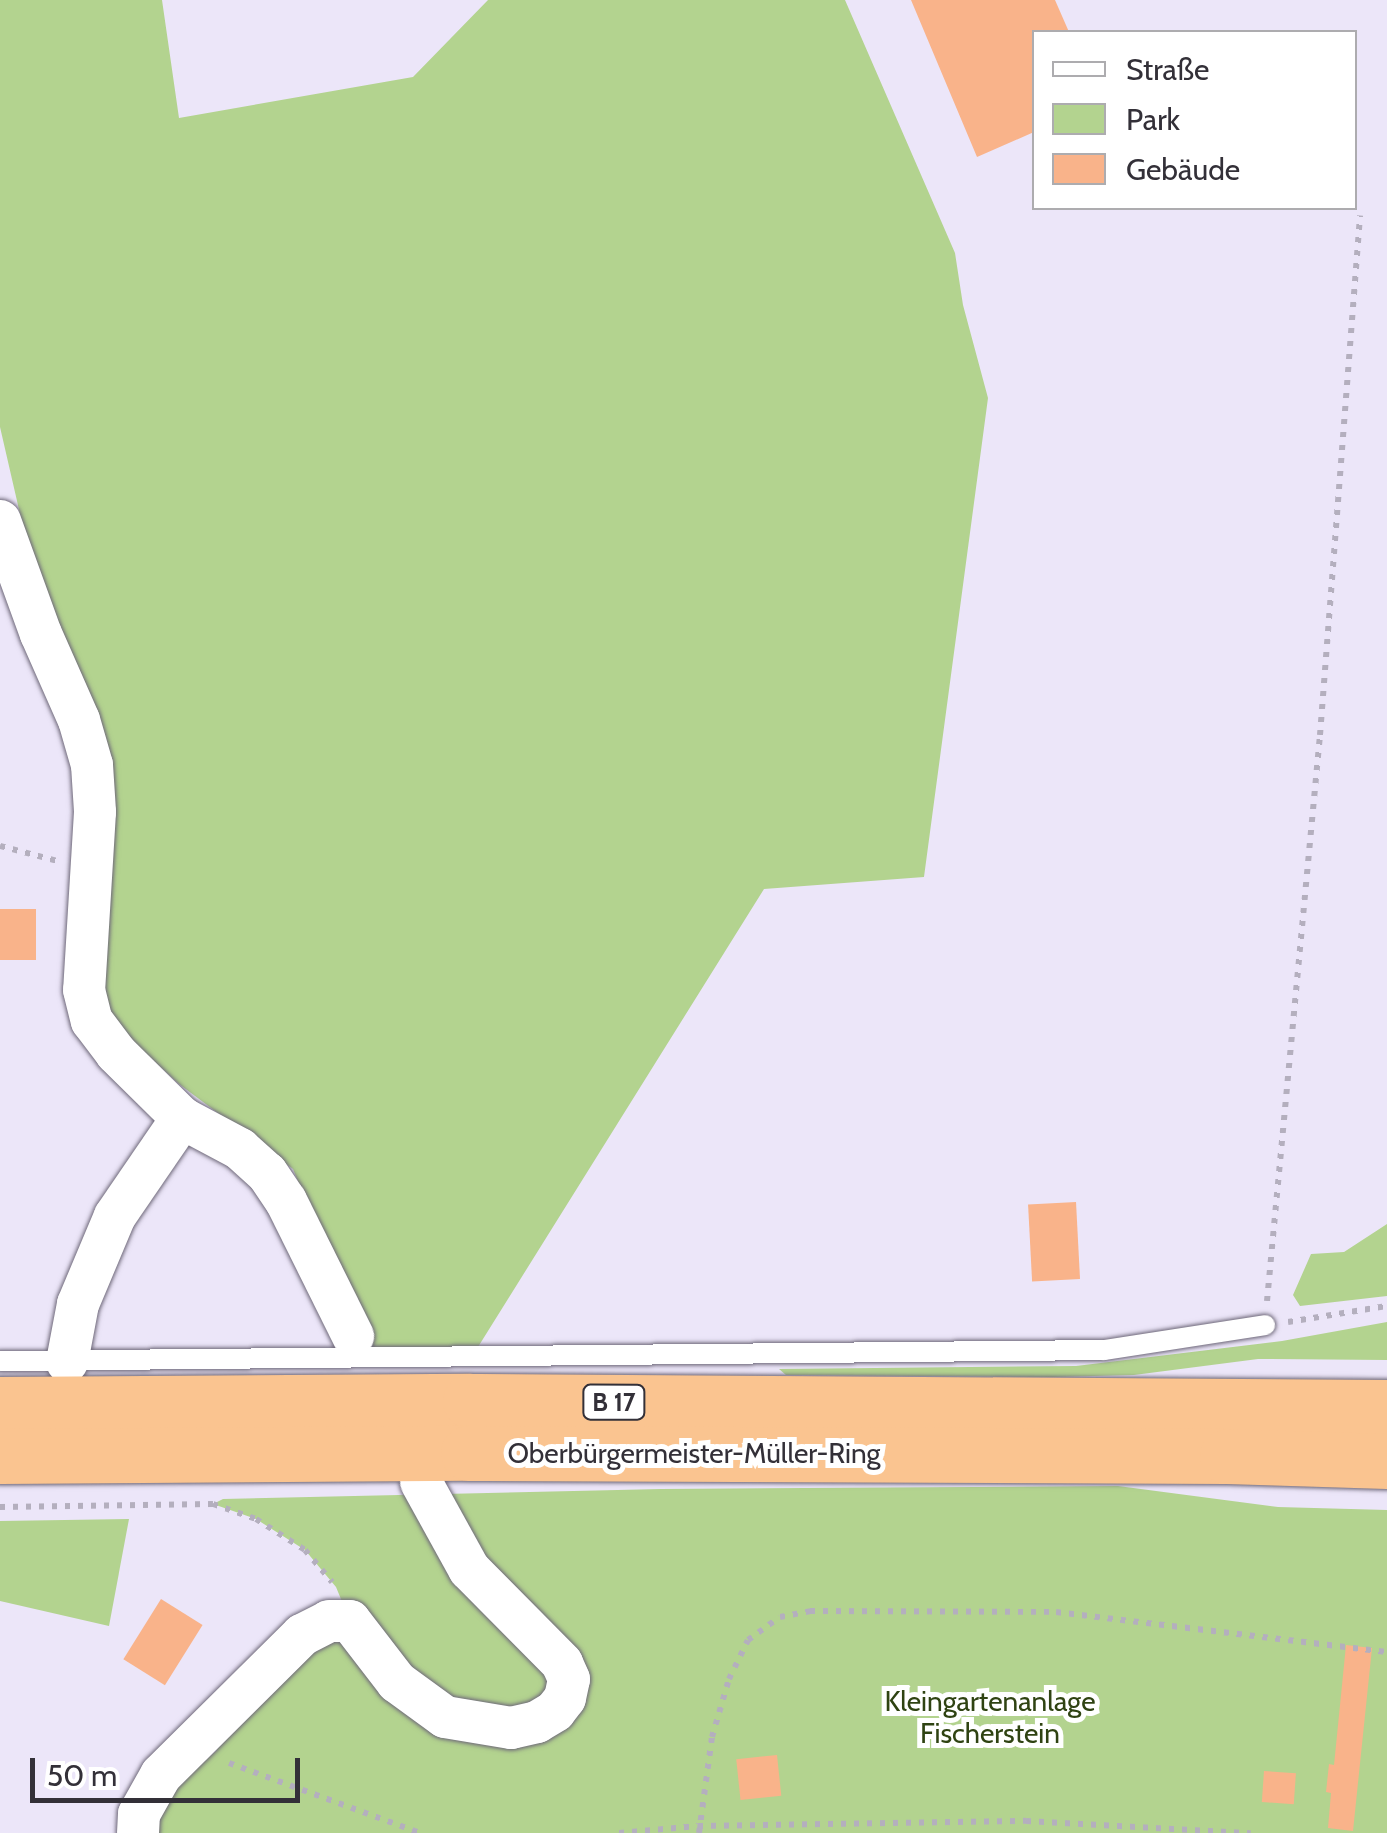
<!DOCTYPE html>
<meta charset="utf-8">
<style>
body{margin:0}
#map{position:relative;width:1387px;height:1833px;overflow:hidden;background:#ece6f9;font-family:Cabin,sans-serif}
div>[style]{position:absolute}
.green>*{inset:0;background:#b3d38f}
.building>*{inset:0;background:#f9b38a;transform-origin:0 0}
.path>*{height:6px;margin-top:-3px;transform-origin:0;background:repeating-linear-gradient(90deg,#b4afbe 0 5px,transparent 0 13px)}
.roads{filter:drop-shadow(0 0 2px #6e6879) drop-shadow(0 0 2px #6e6879)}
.service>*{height:20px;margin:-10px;padding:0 10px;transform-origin:10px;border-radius:10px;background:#fff}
.minor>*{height:42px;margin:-21px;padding:0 21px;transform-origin:21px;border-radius:21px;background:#fff}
.trunk>*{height:55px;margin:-27.5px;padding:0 27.5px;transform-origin:27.5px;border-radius:27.5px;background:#fac490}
span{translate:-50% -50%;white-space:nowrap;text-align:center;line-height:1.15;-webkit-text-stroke:10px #fff;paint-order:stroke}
.shield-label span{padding:2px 8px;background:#fff;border:2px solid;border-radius:8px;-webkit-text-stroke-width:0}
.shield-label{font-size:25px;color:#333038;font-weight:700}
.street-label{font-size:28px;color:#333038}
.park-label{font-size:28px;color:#2f4312}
.legend{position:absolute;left:1032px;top:30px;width:325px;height:180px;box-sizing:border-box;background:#fff;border:2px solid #adacaf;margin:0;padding:12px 18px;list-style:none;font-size:30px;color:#333038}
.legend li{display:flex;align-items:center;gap:20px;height:50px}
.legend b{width:50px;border:2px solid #adacaf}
.scale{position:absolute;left:30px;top:1758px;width:270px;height:45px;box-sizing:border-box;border:5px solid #333038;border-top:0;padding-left:12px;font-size:30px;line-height:35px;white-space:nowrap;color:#333038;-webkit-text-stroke:8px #fff;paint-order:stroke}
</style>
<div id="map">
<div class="green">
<i style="clip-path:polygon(0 0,162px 0,179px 118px,413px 77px,488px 0,845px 0,955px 253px,963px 305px,988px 398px,924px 877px,764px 889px,478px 1347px,366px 1349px,293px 1169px,179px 1084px,117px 1027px,102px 993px,104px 879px,0 427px)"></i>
<i style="clip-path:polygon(1387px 1224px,1387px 1296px,1300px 1306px,1293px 1295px,1311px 1254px,1344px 1252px)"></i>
<i style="clip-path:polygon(1387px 1322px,1387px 1360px,1258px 1359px,1134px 1375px,1053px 1377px,786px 1375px,779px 1369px,1076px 1366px,1282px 1341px)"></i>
<i style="clip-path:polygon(1118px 1486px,1278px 1507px,1387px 1510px,1387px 1833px,158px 1833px,159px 1819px,179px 1783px,216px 1751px,243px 1696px,350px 1621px,336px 1587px,305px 1550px,256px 1519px,213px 1504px,223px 1499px,661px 1489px)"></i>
<i style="clip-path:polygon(129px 1519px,109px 1626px,0 1601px,0 1521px)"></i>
</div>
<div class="building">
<i style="clip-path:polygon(911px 0,1055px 0,1069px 32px,1034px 32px,1034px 132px,977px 157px)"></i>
<i style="left:0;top:909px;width:36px;height:51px"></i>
<i style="left:1076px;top:1202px;width:77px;height:48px;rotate:87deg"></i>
<i style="left:161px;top:1599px;width:49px;height:71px;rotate:32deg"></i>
<i style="clip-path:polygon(1346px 1645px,1372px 1648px,1353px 1831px,1328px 1828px,1331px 1793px,1326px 1792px,1329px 1764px,1334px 1765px)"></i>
<i style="left:777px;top:1755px;width:41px;height:41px;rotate:84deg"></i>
<i style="left:1264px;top:1771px;width:32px;height:31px;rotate:4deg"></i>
</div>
<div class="path">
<i style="left:0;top:846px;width:59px;rotate:14.7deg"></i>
<i style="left:1267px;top:1301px;width:568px;rotate:-84.65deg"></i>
<i style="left:1320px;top:735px;width:521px;rotate:-85.59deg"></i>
<i style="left:1288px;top:1322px;width:100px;rotate:-9.2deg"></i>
<i style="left:0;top:1507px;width:213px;rotate:-0.8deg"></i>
<i style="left:213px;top:1504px;width:46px;rotate:19.2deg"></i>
<i style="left:256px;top:1519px;width:58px;rotate:32.3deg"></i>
<i style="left:305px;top:1550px;width:42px;rotate:49.8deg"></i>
<i style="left:229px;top:1763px;width:203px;rotate:20.1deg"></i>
<i style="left:619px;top:1833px;width:79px;rotate:-5.1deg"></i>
<i style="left:698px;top:1826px;width:328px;rotate:-0.9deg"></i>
<i style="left:1026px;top:1821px;width:225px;rotate:3.1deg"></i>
<i style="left:699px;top:1833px;width:97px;rotate:-82.3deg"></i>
<i style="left:712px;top:1737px;width:60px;rotate:-73.7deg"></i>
<i style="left:729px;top:1679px;width:43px;rotate:-64deg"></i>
<i style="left:748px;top:1640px;width:39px;rotate:-36deg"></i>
<i style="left:780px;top:1617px;width:31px;rotate:-11deg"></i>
<i style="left:810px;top:1611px;width:246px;rotate:0.2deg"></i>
<i style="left:1056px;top:1612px;width:333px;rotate:6.9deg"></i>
</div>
<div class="roads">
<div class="service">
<i style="left:0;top:1361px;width:1104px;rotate:-0.57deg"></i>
<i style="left:1104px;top:1350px;width:163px;rotate:-8.8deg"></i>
</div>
<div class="minor">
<i style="left:0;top:521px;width:120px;rotate:70.1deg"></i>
<i style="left:41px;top:634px;width:94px;rotate:66.2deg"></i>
<i style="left:79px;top:720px;width:47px;rotate:73.9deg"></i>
<i style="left:92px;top:765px;width:47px;rotate:86.3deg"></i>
<i style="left:95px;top:812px;width:178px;rotate:93.5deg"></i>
<i style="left:84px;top:990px;width:32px;rotate:76deg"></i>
<i style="left:92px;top:1021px;width:40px;rotate:53deg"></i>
<i style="left:116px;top:1053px;width:93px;rotate:44.6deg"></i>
<i style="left:182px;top:1118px;width:66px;rotate:28.1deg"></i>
<i style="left:240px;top:1149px;width:36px;rotate:42deg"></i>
<i style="left:267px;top:1173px;width:34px;rotate:56deg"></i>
<i style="left:286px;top:1201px;width:151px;rotate:63.6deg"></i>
<i style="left:67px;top:1362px;width:59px;rotate:-79.3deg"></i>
<i style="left:78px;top:1304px;width:95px;rotate:-67.2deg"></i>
<i style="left:115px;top:1216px;width:119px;rotate:-55.6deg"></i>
<i style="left:138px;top:1833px;width:19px;rotate:-87deg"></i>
<i style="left:139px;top:1814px;width:45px;rotate:-60.6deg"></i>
<i style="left:161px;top:1775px;width:199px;rotate:-44.8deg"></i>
<i style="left:302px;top:1635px;width:30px;rotate:-27deg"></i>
<i style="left:329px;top:1621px;width:21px"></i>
<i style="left:350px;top:1621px;width:77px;rotate:52.4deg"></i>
<i style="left:397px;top:1682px;width:59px;rotate:36.1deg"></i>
<i style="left:445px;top:1717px;width:67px;rotate:9.5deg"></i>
<i style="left:511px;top:1728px;width:27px;rotate:-13deg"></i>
<i style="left:537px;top:1722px;width:21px;rotate:-31deg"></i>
<i style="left:555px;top:1711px;width:16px;rotate:-52deg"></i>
<i style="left:565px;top:1698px;width:19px;rotate:-78deg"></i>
<i style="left:569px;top:1679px;width:17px;rotate:-114deg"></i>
<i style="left:562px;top:1663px;width:132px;rotate:-134.7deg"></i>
<i style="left:469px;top:1569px;width:99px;rotate:-118.9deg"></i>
</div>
<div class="trunk">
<i style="left:0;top:1404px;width:470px;rotate:-0.4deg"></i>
<i style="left:470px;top:1401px;width:917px;rotate:0.37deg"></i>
<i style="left:0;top:1456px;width:468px;rotate:-0.4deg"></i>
<i style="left:468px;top:1453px;width:759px;rotate:0.23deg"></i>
<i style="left:1227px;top:1456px;width:160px;rotate:1.8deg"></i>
</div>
</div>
<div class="shield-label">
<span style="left:614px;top:1402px">B 17</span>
</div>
<div class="street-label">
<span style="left:694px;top:1453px">Oberbürgermeister-Müller-Ring</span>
</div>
<div class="park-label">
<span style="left:990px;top:1717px">Kleingartenanlage<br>Fischerstein</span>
</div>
<ul class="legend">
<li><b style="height:12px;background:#fff"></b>Straße</li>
<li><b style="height:28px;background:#b3d38f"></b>Park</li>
<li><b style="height:28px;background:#f9b38a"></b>Gebäude</li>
</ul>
<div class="scale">50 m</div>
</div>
